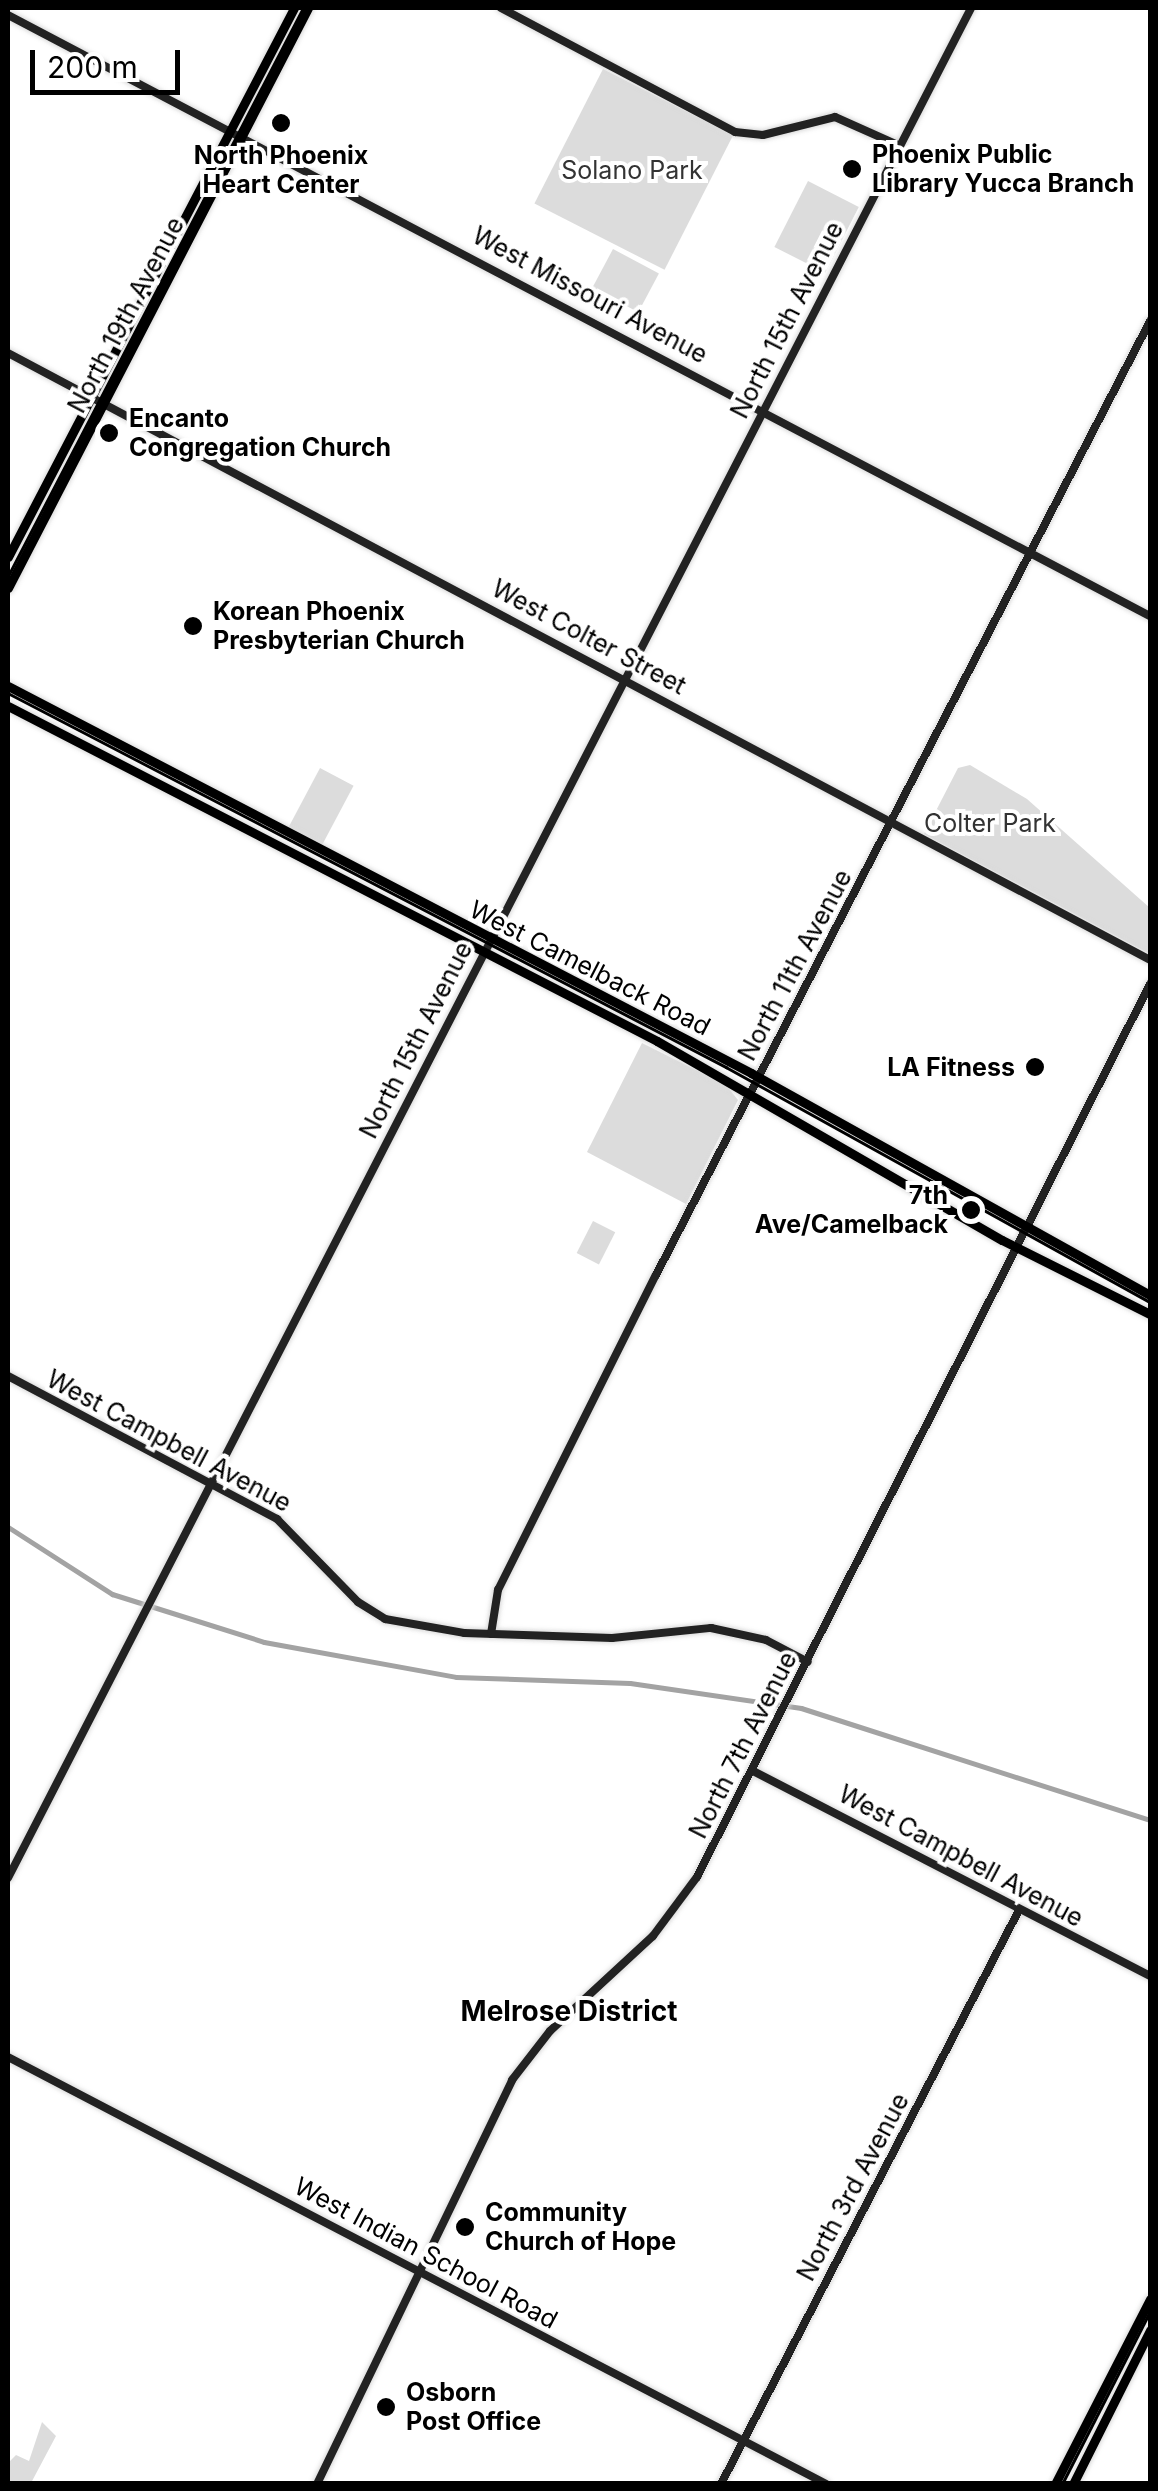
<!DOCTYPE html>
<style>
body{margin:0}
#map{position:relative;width:1158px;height:2491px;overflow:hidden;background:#fff;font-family:Inter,sans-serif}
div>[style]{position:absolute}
.green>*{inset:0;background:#dcdcdc;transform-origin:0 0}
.canal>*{height:5px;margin:-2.5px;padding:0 2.5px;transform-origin:2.5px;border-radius:2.5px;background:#a3a3a3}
.roads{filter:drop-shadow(0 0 2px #dbdbdb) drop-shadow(0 0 2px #dbdbdb)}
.secondary>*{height:8px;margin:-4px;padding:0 4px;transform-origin:4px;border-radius:4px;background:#222}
.primary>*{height:9px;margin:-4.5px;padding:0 4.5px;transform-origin:4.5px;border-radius:4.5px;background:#000}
.tram>*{height:2.5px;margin:-1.25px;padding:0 1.25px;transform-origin:1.25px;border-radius:1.25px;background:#000}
.dots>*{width:28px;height:28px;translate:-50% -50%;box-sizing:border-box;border:5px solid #fff;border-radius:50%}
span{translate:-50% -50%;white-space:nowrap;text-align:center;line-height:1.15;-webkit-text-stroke:8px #fff;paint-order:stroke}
.poi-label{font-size:25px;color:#000;font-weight:700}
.left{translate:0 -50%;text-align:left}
.right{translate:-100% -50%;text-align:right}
.park-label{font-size:25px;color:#333}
.street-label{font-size:25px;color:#000}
.neighbourhood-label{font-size:28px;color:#000;font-weight:700}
.frame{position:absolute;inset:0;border:10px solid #000;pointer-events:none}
.scale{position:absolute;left:30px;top:50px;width:150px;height:45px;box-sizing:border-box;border:5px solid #000;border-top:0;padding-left:12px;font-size:30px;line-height:35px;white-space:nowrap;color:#000;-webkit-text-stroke:8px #fff;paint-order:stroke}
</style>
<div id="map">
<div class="green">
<i style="left:603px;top:69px;width:146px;height:151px;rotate:27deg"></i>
<i style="left:808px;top:181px;width:57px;height:74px;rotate:27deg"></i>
<i style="left:613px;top:249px;width:52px;height:44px;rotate:28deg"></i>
<i style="clip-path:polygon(970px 765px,1027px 799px,1150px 908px,1150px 954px,924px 834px,958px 768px)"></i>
<i style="left:320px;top:768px;width:38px;height:67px;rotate:28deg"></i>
<i style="clip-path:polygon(642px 1043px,726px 1085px,738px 1100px,686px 1204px,587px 1152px)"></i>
<i style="left:593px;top:1221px;width:25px;height:36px;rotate:27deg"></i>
<i style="clip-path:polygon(42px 2422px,56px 2436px,31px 2483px,8px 2483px,8px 2463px,16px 2455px,29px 2461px)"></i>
</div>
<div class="canal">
<i style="left:8px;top:1527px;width:124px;rotate:32.8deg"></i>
<i style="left:112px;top:1594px;width:159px;rotate:17.5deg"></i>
<i style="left:264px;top:1642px;width:195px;rotate:10.3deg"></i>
<i style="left:456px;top:1677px;width:174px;rotate:2deg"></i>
<i style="left:630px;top:1683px;width:173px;rotate:8.3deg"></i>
<i style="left:801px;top:1708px;width:367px;rotate:17.8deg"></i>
</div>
<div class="roads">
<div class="secondary">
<i style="left:501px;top:8px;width:265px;rotate:27.9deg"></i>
<i style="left:735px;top:132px;width:28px;rotate:6deg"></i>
<i style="left:763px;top:135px;width:74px;rotate:-14deg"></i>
<i style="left:835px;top:117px;width:71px;rotate:24deg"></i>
<i style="left:8px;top:15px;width:1290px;rotate:27.76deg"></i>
<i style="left:8px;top:353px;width:1293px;rotate:27.99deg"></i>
<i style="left:8px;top:1376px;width:305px;rotate:28deg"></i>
<i style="left:277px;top:1519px;width:116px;rotate:45.7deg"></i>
<i style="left:358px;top:1602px;width:32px;rotate:32deg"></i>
<i style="left:385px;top:1619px;width:80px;rotate:10deg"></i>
<i style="left:464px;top:1633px;width:148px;rotate:1.9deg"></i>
<i style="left:612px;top:1638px;width:100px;rotate:-5.8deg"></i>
<i style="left:711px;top:1628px;width:56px;rotate:12.3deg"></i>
<i style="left:766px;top:1640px;width:47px;rotate:27.6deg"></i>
<i style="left:491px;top:1634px;width:45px;rotate:-81deg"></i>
<i style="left:498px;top:1590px;width:352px;rotate:-63.4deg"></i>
<i style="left:656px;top:1275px;width:1074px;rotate:-62.62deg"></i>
<i style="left:753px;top:1771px;width:447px;rotate:27.3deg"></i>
<i style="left:8px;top:1878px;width:2103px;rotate:-62.75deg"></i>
<i style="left:8px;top:2057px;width:923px;rotate:27.56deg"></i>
<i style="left:317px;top:2484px;width:449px;rotate:-64.2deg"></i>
<i style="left:512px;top:2080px;width:62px;rotate:-52.2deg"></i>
<i style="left:550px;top:2031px;width:140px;rotate:-42.7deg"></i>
<i style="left:653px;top:1936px;width:74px;rotate:-53.3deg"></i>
<i style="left:697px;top:1877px;width:1001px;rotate:-63.1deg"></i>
<i style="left:721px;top:2484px;width:647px;rotate:-62.56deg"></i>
</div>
<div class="primary">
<i style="left:8px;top:557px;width:619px;rotate:-62.48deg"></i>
<i style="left:8px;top:588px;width:653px;rotate:-62.65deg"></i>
<i style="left:8px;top:686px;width:838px;rotate:27.51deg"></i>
<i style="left:751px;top:1073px;width:457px;rotate:29.1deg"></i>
<i style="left:8px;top:706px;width:730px;rotate:27.3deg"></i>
<i style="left:657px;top:1041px;width:398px;rotate:30deg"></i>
<i style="left:1002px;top:1240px;width:165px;rotate:26.6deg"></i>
<i style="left:1055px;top:2484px;width:208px;rotate:-62.8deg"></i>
<i style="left:1073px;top:2484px;width:172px;rotate:-63.4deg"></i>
</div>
</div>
<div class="tram">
<i style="left:8px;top:576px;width:640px;rotate:-62.55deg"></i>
<i style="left:8px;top:693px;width:810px;rotate:27.51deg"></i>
<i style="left:726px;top:1067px;width:485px;rotate:29deg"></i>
<i style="left:1062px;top:2484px;width:194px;rotate:-63deg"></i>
</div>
<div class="dots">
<i style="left:281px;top:123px;background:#000"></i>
<i style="left:852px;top:169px;background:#000"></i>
<i style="left:109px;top:433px;background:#000"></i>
<i style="left:193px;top:626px;background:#000"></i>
<i style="left:1035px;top:1067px;background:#000"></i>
<i style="left:971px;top:1210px;background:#000"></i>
<i style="left:465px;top:2227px;background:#000"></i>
<i style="left:386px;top:2407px;background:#000"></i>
</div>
<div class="poi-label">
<span class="left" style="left:872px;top:169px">Phoenix Public<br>Library Yucca Branch</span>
<span style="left:281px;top:170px">North Phoenix<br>Heart Center</span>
<span class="left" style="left:129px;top:433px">Encanto<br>Congregation Church</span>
<span class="left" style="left:213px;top:626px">Korean Phoenix<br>Presbyterian Church</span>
<span class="right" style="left:1015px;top:1067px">LA Fitness</span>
<span class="right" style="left:948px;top:1210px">7th<br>Ave/Camelback</span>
<span class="left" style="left:485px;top:2227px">Community<br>Church of Hope</span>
<span class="left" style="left:406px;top:2407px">Osborn<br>Post Office</span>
</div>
<div class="park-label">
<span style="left:632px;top:170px">Solano Park</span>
<span style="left:990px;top:823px">Colter Park</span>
</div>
<div class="street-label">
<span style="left:590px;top:295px;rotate:28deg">West Missouri Avenue</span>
<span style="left:126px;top:315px;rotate:-62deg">North 19th Avenue</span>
<span style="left:787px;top:320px;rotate:-63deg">North 15th Avenue</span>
<span style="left:589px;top:637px;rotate:28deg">West Colter Street</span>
<span style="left:795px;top:965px;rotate:-62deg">North 11th Avenue</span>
<span style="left:590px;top:968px;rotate:27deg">West Camelback Road</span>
<span style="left:416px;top:1040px;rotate:-63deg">North 15th Avenue</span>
<span style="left:169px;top:1441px;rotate:28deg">West Campbell Avenue</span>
<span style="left:743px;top:1745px;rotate:-63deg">North 7th Avenue</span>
<span style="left:961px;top:1856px;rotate:28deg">West Campbell Avenue</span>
<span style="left:853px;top:2187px;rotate:-62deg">North 3rd Avenue</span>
<span style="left:426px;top:2253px;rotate:28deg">West Indian School Road</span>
</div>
<div class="neighbourhood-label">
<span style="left:569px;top:2011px">Melrose District</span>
</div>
<div class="frame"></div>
<div class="scale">200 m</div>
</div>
